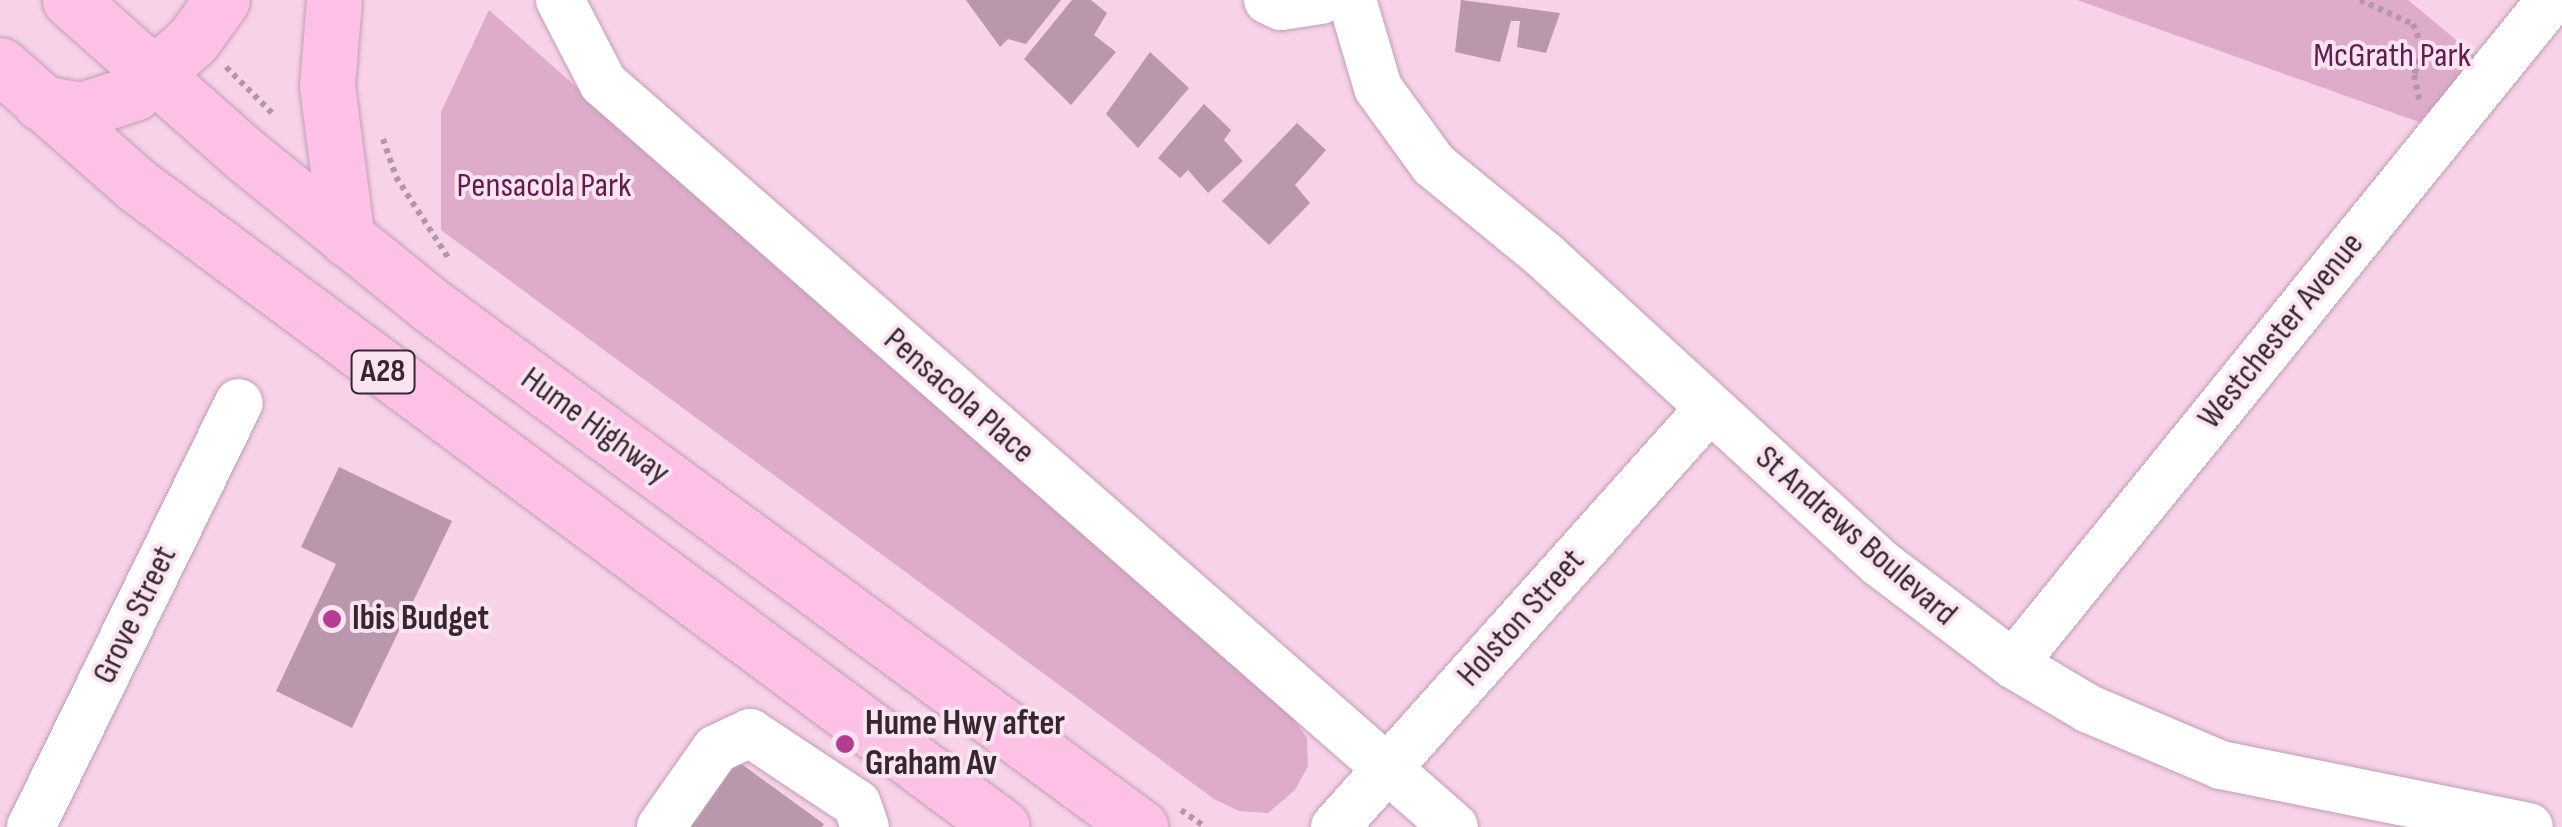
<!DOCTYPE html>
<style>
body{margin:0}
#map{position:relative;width:2562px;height:827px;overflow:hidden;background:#f7d2e8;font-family:"Sofia Sans Condensed",sans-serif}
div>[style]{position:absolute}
.green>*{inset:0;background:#deabca}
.building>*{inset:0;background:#b997ac}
.path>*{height:6px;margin-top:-3px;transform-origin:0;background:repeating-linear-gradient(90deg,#b396a7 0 5px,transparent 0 10px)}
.roads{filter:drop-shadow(0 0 2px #c19eb3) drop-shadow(0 0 2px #c19eb3)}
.minor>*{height:48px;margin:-24px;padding:0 24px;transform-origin:24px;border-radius:24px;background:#fff}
.highway>*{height:55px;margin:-27.5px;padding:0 27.5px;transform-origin:27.5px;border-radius:27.5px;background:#fec1e6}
.dots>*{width:28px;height:28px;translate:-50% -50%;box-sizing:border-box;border:5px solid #fbe4f2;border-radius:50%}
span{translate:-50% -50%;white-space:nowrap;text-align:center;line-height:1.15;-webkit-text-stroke:8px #fbe4f2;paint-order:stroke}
.shield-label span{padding:2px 8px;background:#fbe4f2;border:2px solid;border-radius:8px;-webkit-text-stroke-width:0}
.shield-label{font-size:32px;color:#35272f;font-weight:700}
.park-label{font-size:35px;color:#631c4e}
.street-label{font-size:35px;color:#35272f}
.poi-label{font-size:35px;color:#35272f;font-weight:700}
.left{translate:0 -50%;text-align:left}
</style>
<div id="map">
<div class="green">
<i style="clip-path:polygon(2077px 0,2408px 0,2478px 58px,2419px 122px)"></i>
<i style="clip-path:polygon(489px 10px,1292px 717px,1307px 738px,1308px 766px,1295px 790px,1268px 813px,1239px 811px,1214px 799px,441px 230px,441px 112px)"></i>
</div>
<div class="building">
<i style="clip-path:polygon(966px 0,1061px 0,1026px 44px,1008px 39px,1000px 47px)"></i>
<i style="clip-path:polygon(1072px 0,1091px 0,1107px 13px,1094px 35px,1116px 52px,1071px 105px,1024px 59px)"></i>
<i style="clip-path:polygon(1461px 0,1560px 13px,1546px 53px,1517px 47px,1520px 21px,1511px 21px,1500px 62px,1455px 52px)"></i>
<i style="clip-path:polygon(1150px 52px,1189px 88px,1138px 148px,1106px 114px)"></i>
<i style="clip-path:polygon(1204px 104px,1231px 130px,1224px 140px,1243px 161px,1208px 193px,1188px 170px,1180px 178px,1158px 158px)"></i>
<i style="clip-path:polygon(1297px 123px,1326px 150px,1295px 185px,1310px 203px,1269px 245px,1222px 201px)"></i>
<i style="clip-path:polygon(339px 467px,452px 521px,352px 728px,276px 691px,336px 564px,301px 547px)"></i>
<i style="clip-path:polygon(729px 755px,824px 824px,822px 827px,678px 827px)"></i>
</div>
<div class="path">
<i style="left:2360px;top:0;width:58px;rotate:24.4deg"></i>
<i style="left:2413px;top:24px;width:28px;rotate:69deg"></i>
<i style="left:2423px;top:50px;width:27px;rotate:110deg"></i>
<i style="left:2414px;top:75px;width:25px;rotate:78deg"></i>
<i style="left:226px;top:67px;width:68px;rotate:45deg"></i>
<i style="left:383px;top:139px;width:40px;rotate:71.1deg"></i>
<i style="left:396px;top:177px;width:98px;rotate:57.1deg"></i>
<i style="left:1181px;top:810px;width:29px;rotate:35deg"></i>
</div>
<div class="roads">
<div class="minor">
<i style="left:560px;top:0;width:93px;rotate:62.6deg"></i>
<i style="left:603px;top:83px;width:1130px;rotate:41.16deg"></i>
<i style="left:1268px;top:0;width:14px;rotate:25deg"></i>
<i style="left:1281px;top:6px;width:40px;rotate:-8.5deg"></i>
<i style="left:1352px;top:0;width:92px;rotate:73.5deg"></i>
<i style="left:1378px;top:88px;width:95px;rotate:54deg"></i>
<i style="left:1434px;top:165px;width:144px;rotate:39.3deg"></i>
<i style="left:1545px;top:256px;width:454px;rotate:42.5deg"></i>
<i style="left:1880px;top:563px;width:167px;rotate:37.2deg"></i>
<i style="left:2013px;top:664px;width:88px;rotate:30.6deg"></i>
<i style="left:2089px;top:709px;width:143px;rotate:23deg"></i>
<i style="left:2221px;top:765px;width:314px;rotate:11.4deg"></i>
<i style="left:2013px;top:664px;width:855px;rotate:-50.98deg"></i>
<i style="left:31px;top:827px;width:472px;rotate:-63.9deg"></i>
<i style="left:661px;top:827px;width:95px;rotate:-54.8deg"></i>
<i style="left:716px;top:749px;width:38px;rotate:-25deg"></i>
<i style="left:750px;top:733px;width:128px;rotate:33.6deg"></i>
<i style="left:857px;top:804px;width:24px;rotate:71deg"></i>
<i style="left:1335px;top:827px;width:559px;rotate:-48.19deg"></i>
</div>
<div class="highway">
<i style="left:70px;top:0;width:232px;rotate:41.5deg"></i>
<i style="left:244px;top:154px;width:238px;rotate:39deg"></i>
<i style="left:429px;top:304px;width:883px;rotate:36.34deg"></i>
<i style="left:334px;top:0;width:86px;rotate:94.7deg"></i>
<i style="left:327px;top:86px;width:154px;rotate:82.6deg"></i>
<i style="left:0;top:65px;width:185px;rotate:41.3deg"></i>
<i style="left:139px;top:187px;width:1074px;rotate:36.56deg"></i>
<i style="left:41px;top:103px;width:42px;rotate:9.7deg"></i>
<i style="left:82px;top:110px;width:55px;rotate:-18.1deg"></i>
<i style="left:134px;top:93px;width:79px;rotate:-41.9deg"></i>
<i style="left:193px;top:40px;width:49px;rotate:-54.1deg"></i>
</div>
</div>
<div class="dots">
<i style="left:332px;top:619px;background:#b43c91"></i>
<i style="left:845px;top:744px;background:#b43c91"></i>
</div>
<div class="shield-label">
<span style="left:383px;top:372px">A28</span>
</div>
<div class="park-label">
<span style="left:2392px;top:56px">McGrath Park</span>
<span style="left:544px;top:186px">Pensacola Park</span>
</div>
<div class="street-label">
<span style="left:2281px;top:331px;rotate:-51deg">Westchester Avenue</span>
<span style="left:959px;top:396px;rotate:41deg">Pensacola Place</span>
<span style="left:595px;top:426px;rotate:36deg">Hume Highway</span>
<span style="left:1856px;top:536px;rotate:41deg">St Andrews Boulevard</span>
<span style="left:135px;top:615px;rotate:-64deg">Grove Street</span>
<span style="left:1521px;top:618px;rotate:-48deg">Holston Street</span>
</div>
<div class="poi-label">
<span class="left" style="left:352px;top:619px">Ibis Budget</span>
<span class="left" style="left:865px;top:744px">Hume Hwy after<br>Graham Av</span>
</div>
</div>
